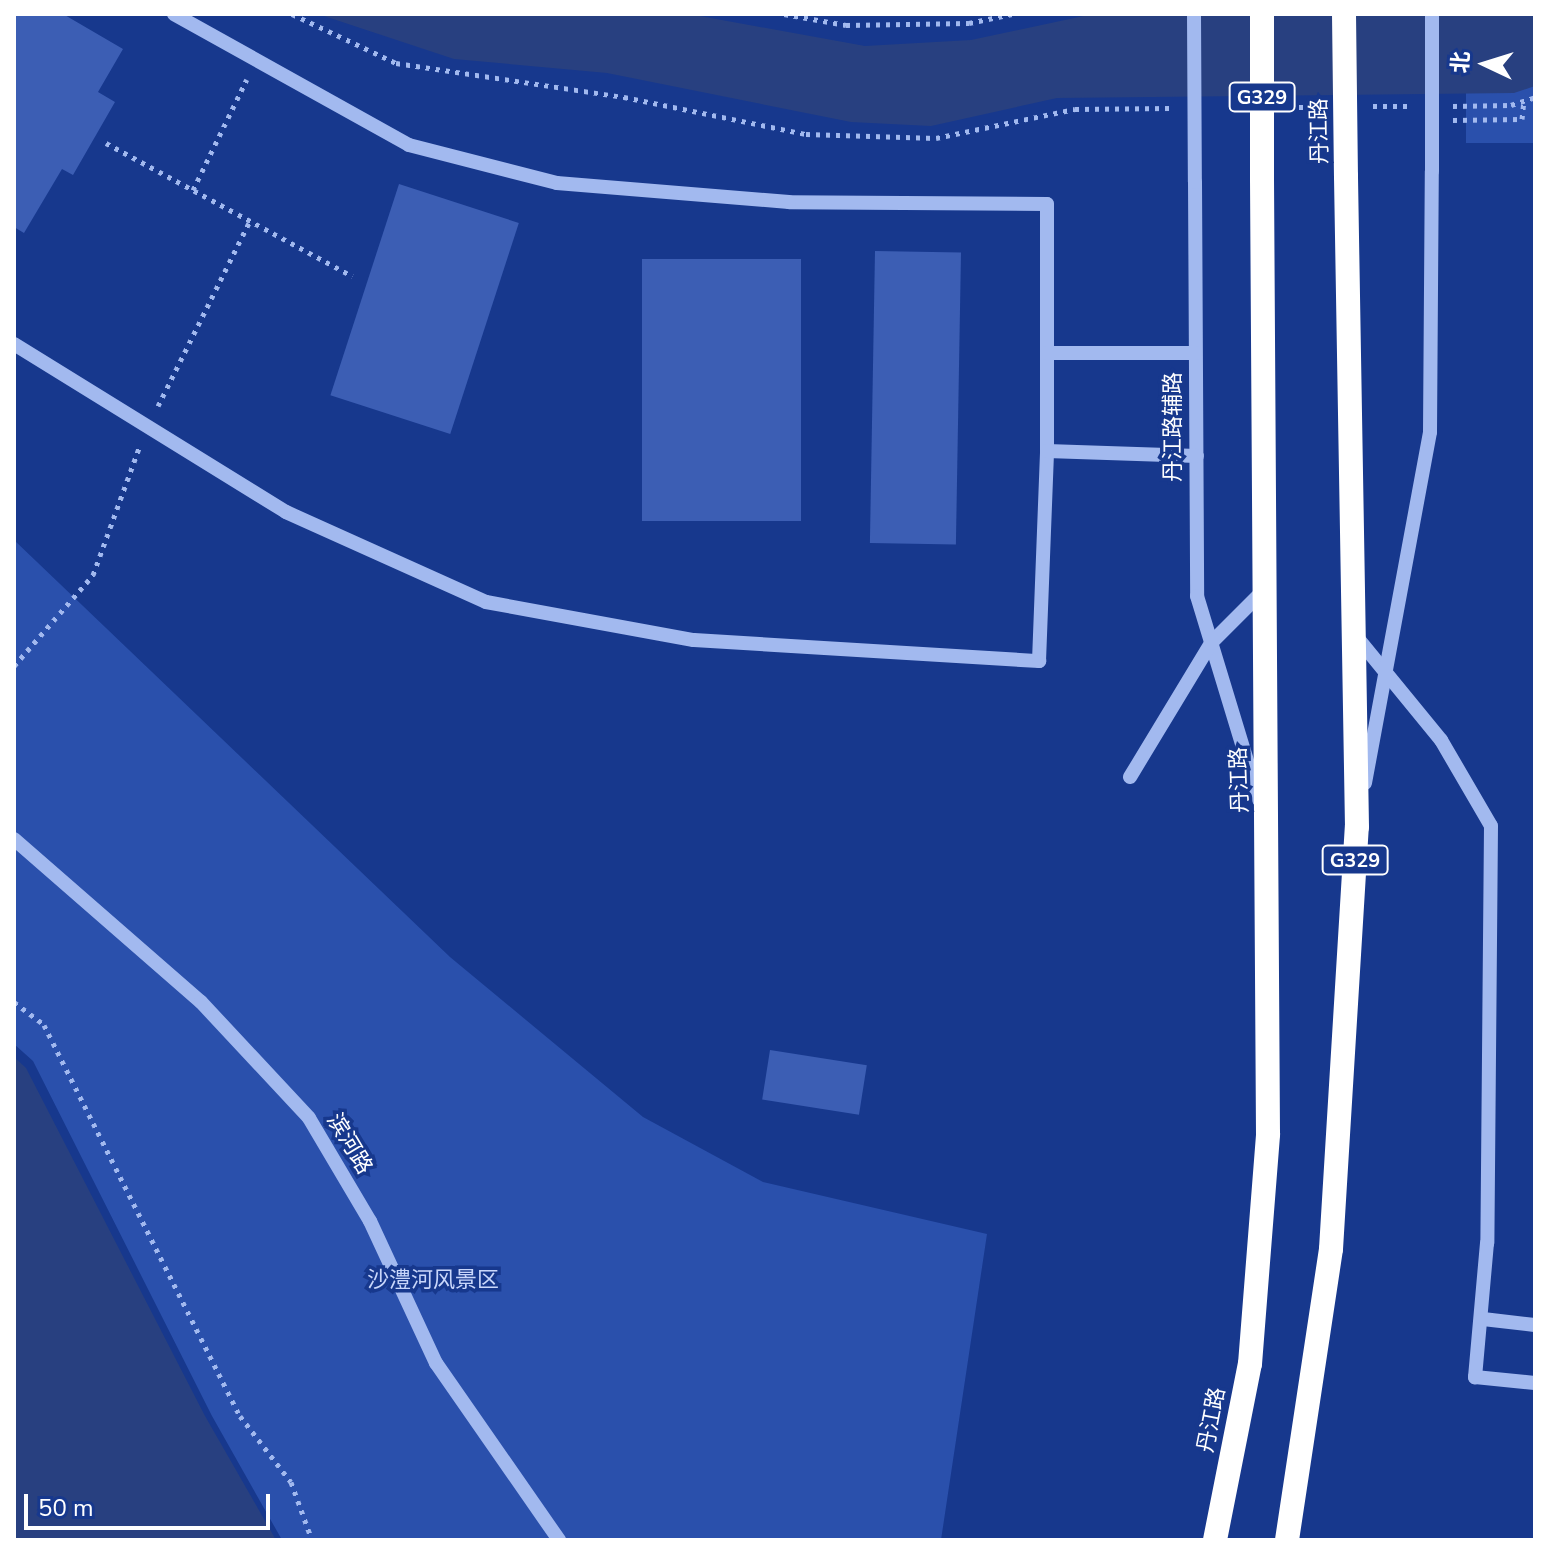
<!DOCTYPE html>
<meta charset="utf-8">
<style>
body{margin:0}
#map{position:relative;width:1549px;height:1554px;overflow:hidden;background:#17388d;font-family:"Nunito Sans","Noto Sans SC",sans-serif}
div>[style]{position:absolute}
.green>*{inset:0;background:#2a50ac;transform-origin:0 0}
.water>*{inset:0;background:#284080}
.building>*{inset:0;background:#3c5eb4;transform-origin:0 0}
.path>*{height:5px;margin-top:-2.5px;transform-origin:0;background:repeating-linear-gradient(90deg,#a2b9ef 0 4px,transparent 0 10px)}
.minor>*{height:14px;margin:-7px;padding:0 7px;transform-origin:7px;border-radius:7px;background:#a2b9ef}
.highway>*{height:24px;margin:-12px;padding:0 12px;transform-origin:12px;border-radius:12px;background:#fff}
.minor-bridge>*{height:14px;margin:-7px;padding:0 7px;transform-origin:7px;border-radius:7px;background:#a2b9ef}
.highway-bridge>*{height:24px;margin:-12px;padding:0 12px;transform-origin:12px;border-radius:12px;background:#fff}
span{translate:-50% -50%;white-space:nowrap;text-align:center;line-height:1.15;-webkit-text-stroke:7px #17388d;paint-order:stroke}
.shield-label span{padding:2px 6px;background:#17388d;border:2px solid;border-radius:6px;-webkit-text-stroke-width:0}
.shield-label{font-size:20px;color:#fff;font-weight:700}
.street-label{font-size:22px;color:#fff}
.park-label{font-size:22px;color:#c9d7fb}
.frame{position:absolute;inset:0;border:16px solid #fff;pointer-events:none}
.north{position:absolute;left:1445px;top:24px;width:80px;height:80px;-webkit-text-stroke:6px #17388d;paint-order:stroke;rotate:274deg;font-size:22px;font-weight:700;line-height:32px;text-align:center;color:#fff}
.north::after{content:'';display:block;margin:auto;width:28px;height:36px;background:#fff;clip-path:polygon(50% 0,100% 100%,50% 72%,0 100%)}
.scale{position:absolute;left:24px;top:1494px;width:246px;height:36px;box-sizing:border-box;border:4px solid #fff;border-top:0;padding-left:10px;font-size:24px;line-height:28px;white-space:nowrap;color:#fff;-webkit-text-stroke:6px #17388d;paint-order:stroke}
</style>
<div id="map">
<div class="green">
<i style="left:1466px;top:14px;width:69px;height:129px"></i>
<i style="clip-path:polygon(14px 540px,450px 957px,643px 1117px,763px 1182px,987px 1234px,941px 1540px,282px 1540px,212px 1416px,33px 1061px,14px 1044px)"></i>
</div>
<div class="water">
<i style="clip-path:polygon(318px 14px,689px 14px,865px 46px,971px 40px,1093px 14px,1535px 14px,1535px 86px,1514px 93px,1057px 98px,931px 126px,851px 122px,607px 73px,454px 59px)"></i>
<i style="clip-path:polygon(14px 1057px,26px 1068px,205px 1416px,276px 1540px,14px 1540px)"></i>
</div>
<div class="building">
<i style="clip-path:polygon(14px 14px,63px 14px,123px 49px,98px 92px,115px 102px,73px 175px,62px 169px,24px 233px,14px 227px)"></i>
<i style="left:399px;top:184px;width:126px;height:222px;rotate:18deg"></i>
<i style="left:875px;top:251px;width:86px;height:292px;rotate:1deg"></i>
<i style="left:801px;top:259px;width:262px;height:159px;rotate:90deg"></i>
<i style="left:770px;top:1050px;width:98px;height:50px;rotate:9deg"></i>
</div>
<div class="path">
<i style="left:292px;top:14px;width:115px;rotate:25.2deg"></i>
<i style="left:396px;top:63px;width:231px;rotate:8.5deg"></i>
<i style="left:624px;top:97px;width:186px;rotate:11.5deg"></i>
<i style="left:806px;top:134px;width:130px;rotate:1.8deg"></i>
<i style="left:936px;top:138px;width:142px;rotate:-11.8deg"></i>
<i style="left:1075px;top:109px;width:96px;rotate:-0.6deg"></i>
<i style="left:784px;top:14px;width:63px;rotate:10.1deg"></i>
<i style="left:846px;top:25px;width:123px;rotate:-0.9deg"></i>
<i style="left:969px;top:23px;width:44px;rotate:-11.8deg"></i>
<i style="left:1373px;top:106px;width:38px"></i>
<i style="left:1453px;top:106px;width:58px;rotate:-1deg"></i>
<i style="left:1511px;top:105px;width:25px;rotate:-18deg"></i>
<i style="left:1289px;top:107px;width:30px"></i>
<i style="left:1453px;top:120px;width:69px;rotate:-0.8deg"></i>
<i style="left:1522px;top:119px;width:19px;rotate:-84deg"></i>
<i style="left:106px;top:143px;width:280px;rotate:28.4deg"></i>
<i style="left:193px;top:190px;width:123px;rotate:-64.1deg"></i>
<i style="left:158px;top:406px;width:207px;rotate:-63.6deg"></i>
<i style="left:14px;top:666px;width:121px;rotate:-49deg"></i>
<i style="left:93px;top:575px;width:135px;rotate:-70.1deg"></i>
<i style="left:14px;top:1002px;width:38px;rotate:37deg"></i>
<i style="left:44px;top:1025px;width:437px;rotate:63.4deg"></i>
<i style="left:240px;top:1416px;width:83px;rotate:52.3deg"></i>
<i style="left:291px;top:1482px;width:62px;rotate:70.1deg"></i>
</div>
<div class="minor">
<i style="left:1195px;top:182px;width:414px;rotate:89.7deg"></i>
<i style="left:1197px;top:596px;width:213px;rotate:73.1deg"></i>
<i style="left:14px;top:344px;width:320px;rotate:31.7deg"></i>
<i style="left:286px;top:512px;width:219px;rotate:24.2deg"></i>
<i style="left:486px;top:602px;width:211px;rotate:10.4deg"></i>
<i style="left:694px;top:640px;width:346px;rotate:3.5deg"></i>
<i style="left:1039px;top:661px;width:210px;rotate:-87.8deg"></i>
<i style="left:1047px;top:451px;width:247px;rotate:-90deg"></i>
<i style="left:1047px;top:204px;width:258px;rotate:-179.6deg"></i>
<i style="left:789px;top:202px;width:233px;rotate:-175.3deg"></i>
<i style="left:557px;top:183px;width:153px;rotate:-165.6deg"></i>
<i style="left:409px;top:145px;width:269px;rotate:-150.9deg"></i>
<i style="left:1047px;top:353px;width:148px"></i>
<i style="left:1047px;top:451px;width:150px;rotate:1.9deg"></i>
<i style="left:1355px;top:635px;width:136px;rotate:50.7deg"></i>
<i style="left:1441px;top:740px;width:99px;rotate:59.8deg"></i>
<i style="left:1491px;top:826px;width:417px;rotate:90.5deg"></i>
<i style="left:1487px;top:1243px;width:135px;rotate:95.1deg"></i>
<i style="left:1475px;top:1377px;width:60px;rotate:5.7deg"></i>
<i style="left:1130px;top:777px;width:157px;rotate:-58.8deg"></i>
<i style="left:1211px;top:643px;width:71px;rotate:-45deg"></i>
<i style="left:1365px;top:783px;width:357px;rotate:-79.5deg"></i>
<i style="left:1430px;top:432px;width:261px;rotate:-89.6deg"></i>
<i style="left:14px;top:839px;width:248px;rotate:41.1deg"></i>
<i style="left:201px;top:1002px;width:158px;rotate:47deg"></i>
<i style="left:309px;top:1118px;width:120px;rotate:59.4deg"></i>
<i style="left:370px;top:1221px;width:157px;rotate:65.1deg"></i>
<i style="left:436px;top:1363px;width:216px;rotate:55.2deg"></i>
<i style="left:1483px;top:1319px;width:52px;rotate:6.6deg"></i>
</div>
<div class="highway">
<i style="left:1215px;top:1540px;width:179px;rotate:-78.8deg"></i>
<i style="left:1250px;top:1364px;width:231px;rotate:-85.5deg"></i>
<i style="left:1268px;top:1134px;width:955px;rotate:-90.36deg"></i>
<i style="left:1287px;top:1540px;width:294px;rotate:-81.4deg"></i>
<i style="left:1331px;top:1249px;width:423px;rotate:-86.5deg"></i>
<i style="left:1357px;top:827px;width:651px;rotate:-90.97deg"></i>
</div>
<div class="minor-bridge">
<i style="left:1194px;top:14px;width:168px;rotate:89.7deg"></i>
<i style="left:1432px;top:171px;width:157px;rotate:-90deg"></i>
</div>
<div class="highway-bridge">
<i style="left:1344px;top:14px;width:162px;rotate:89.3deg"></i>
<i style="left:1262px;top:179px;width:165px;rotate:-90deg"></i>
</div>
<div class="shield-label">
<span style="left:1262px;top:97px">G329</span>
<span style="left:1355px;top:860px">G329</span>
</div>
<div class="street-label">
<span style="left:1320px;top:131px;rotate:-91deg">丹江路</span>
<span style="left:1174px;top:427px;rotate:-90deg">丹江路辅路</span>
<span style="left:1240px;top:780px;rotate:-92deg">丹江路</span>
<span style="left:349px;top:1144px;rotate:59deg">滨河路</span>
<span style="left:1212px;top:1420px;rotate:-79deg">丹江路</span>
</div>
<div class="park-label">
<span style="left:433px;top:1281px">沙澧河风景区</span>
</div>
<div class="frame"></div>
<div class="north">北</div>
<div class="scale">50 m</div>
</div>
